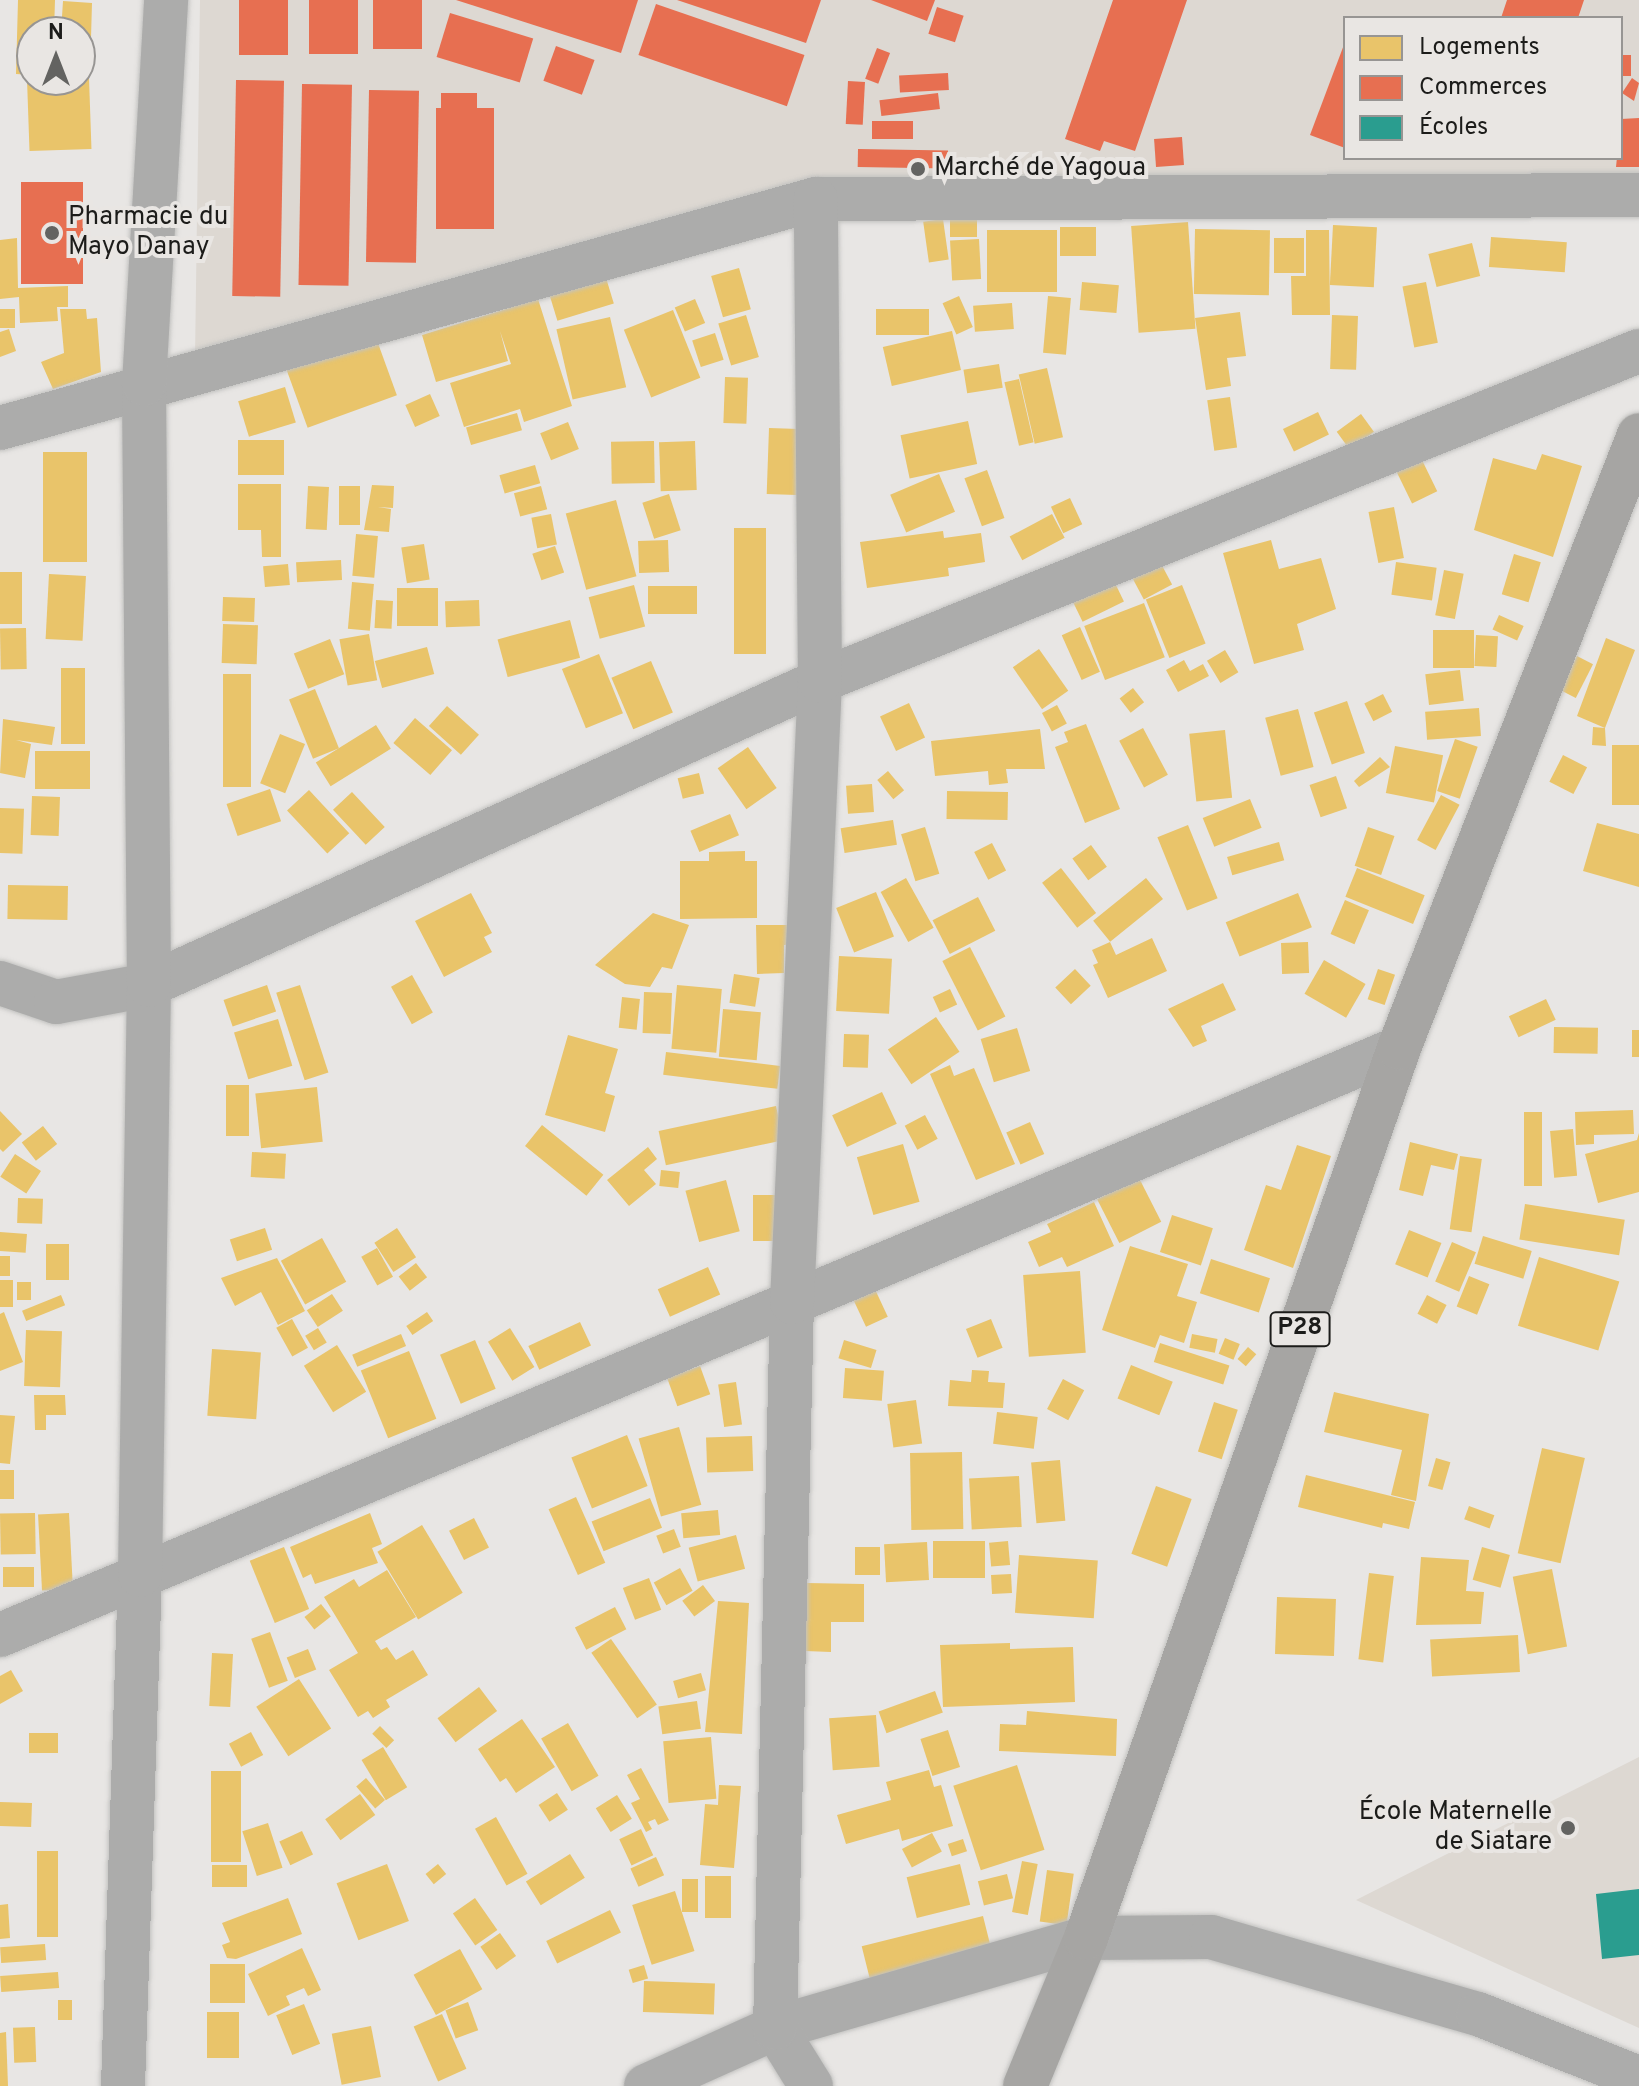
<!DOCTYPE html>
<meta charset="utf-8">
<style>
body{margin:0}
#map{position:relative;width:1639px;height:2086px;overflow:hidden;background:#e8e6e4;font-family:Overpass,sans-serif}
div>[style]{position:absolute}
.built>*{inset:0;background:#ddd8d2}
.homes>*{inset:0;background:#e9c46a;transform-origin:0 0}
.shops>*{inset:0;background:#e76f51;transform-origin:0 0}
.schools>*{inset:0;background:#2a9d8f}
.roads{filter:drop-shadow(0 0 2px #c2c2c0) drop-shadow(0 0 2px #c2c2c0)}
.minor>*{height:44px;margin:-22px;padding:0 22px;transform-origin:22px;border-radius:22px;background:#acacab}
.primary>*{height:44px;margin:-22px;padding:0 22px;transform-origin:22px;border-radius:22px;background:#a6a5a3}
.dots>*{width:22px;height:22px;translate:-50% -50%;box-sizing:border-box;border:4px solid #e9e6e3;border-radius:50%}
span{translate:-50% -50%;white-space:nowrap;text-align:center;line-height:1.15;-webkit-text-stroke:8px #e9e6e3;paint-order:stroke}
.shield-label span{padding:2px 6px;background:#e9e6e3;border:2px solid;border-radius:6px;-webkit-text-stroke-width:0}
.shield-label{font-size:24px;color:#1c1c1a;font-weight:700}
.poi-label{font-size:26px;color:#1c1c1a}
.left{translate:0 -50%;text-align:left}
.right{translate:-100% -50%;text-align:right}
.legend{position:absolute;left:1343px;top:16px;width:280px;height:144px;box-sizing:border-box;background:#e9e6e3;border:2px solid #979593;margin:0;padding:10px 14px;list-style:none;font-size:24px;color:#1c1c1a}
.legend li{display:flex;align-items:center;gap:16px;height:40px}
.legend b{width:40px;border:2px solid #979593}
.north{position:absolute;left:16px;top:16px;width:80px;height:80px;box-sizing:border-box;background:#e9e6e3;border:2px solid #979593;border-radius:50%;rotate:0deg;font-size:22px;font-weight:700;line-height:32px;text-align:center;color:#1c1c1a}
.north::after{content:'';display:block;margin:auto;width:28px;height:36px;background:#636361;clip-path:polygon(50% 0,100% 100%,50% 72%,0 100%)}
</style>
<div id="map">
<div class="built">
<i style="clip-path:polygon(evenodd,200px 0,1639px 0,1639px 180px,794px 185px,195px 358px,200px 0,1345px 18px,1621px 18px,1621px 158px,1345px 158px,1345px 18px)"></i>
<i style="clip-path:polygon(1639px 1757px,1639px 2028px,1356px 1900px)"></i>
</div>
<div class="homes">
<i style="clip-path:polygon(18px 0,55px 0,54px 32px,32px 32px,32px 75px,16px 74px)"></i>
<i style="clip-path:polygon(63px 1px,92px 3px,90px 73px,80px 74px,80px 32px,61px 32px)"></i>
<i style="left:89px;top:78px;width:71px;height:62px;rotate:88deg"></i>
<i style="left:977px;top:218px;width:19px;height:27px;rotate:90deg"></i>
<i style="left:943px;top:219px;width:41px;height:20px;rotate:82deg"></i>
<i style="left:1188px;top:222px;width:107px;height:57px;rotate:86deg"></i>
<i style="left:1333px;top:225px;width:44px;height:60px;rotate:3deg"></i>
<i style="left:1096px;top:227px;width:29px;height:36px;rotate:90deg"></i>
<i style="left:1195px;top:229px;width:75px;height:65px;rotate:1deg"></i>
<i style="left:987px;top:230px;width:70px;height:62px"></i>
<i style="clip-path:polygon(1306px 230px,1329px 230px,1330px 315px,1292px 315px,1291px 276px,1306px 276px)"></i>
<i style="left:1491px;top:237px;width:76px;height:30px;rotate:4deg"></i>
<i style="clip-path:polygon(17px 238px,18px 288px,68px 286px,68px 307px,57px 307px,58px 321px,20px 323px,19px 297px,0 299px,0 240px)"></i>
<i style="left:1274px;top:238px;width:30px;height:35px"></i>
<i style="left:979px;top:239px;width:40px;height:29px;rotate:87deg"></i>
<i style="left:1472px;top:243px;width:34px;height:45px;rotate:76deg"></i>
<i style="left:603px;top:268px;width:37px;height:59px;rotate:73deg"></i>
<i style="left:739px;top:268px;width:43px;height:29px;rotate:74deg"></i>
<i style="left:1082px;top:282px;width:37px;height:28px;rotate:5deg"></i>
<i style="left:1426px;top:282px;width:62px;height:24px;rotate:79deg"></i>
<i style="left:959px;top:296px;width:34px;height:18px;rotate:66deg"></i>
<i style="left:1048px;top:296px;width:23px;height:57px;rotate:5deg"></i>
<i style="clip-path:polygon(538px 299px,572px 406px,524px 422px,520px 409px,464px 427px,450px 383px,511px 364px,500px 331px,508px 361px,436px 382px,422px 335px)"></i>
<i style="left:695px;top:299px;width:26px;height:22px;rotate:67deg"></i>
<i style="left:1012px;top:303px;width:26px;height:39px;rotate:86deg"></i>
<i style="left:0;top:309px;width:15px;height:19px"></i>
<i style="clip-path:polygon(60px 309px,86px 309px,87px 319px,97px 318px,101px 372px,53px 389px,41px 362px,64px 353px)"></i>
<i style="left:876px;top:309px;width:53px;height:26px"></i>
<i style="left:673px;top:310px;width:73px;height:53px;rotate:68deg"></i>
<i style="clip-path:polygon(1240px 312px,1246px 356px,1227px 358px,1231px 386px,1206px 390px,1195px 318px)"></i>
<i style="left:746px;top:315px;width:44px;height:29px;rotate:73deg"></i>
<i style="left:1332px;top:315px;width:26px;height:54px;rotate:2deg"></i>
<i style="left:610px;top:317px;width:72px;height:55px;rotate:77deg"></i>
<i style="clip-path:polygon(9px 329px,16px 351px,0 357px,0 332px)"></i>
<i style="left:952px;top:331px;width:40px;height:71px;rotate:77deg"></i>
<i style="left:715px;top:333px;width:28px;height:24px;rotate:72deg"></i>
<i style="left:375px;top:335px;width:64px;height:95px;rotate:70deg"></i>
<i style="left:999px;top:364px;width:24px;height:36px;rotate:81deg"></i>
<i style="left:1047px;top:368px;width:71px;height:29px;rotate:77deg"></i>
<i style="left:725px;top:377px;width:23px;height:46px;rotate:2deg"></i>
<i style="left:1019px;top:379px;width:65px;height:15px;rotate:77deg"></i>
<i style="left:285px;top:387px;width:37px;height:49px;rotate:73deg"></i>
<i style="left:430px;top:394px;width:24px;height:27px;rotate:66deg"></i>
<i style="left:1230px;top:397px;width:51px;height:23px;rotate:82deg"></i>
<i style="left:1318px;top:412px;width:25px;height:39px;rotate:64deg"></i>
<i style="left:517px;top:413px;width:18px;height:53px;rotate:74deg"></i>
<i style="left:1361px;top:414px;width:22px;height:30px;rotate:54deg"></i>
<i style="left:968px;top:421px;width:44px;height:69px;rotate:78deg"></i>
<i style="left:568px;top:422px;width:29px;height:30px;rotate:68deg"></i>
<i style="left:769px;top:428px;width:30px;height:66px;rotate:2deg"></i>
<i style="left:238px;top:440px;width:46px;height:35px"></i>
<i style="left:654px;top:441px;width:42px;height:43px;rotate:89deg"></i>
<i style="left:695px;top:441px;width:49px;height:36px;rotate:88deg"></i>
<i style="left:43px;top:452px;width:44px;height:110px"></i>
<i style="clip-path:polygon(1542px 454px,1582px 466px,1553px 557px,1474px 530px,1493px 458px,1536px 470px)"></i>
<i style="left:1421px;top:458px;width:37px;height:28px;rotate:64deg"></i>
<i style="left:535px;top:465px;width:19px;height:37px;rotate:74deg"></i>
<i style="left:987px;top:470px;width:51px;height:24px;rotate:70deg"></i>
<i style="left:939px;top:474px;width:41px;height:53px;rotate:67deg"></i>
<i style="clip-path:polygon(238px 484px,281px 484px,281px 557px,262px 557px,261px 530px,238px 530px)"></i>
<i style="clip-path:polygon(372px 485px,394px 486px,393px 508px,378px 507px,391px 509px,389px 532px,364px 530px)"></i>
<i style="left:308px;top:486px;width:21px;height:43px;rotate:3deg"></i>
<i style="left:339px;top:486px;width:21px;height:39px"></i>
<i style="left:541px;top:486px;width:24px;height:28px;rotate:75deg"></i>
<i style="left:669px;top:494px;width:38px;height:28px;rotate:72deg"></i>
<i style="left:1070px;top:498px;width:29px;height:21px;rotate:65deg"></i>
<i style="left:616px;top:500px;width:79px;height:52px;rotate:75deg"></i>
<i style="left:1394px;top:507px;width:52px;height:26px;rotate:79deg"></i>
<i style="left:551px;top:514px;width:31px;height:20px;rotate:79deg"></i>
<i style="left:1052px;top:514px;width:27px;height:48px;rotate:62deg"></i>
<i style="left:734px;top:528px;width:32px;height:126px"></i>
<i style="clip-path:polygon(943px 531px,944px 538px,981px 533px,985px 562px,948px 568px,949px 576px,867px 588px,860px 542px)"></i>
<i style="left:356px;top:534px;width:22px;height:42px;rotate:5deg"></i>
<i style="left:668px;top:540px;width:32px;height:30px;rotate:88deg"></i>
<i style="clip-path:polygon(1271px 540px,1279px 569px,1321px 558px,1336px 609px,1297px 624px,1304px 650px,1254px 664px,1223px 553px)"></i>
<i style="left:424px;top:544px;width:36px;height:23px;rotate:81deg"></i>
<i style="left:555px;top:546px;width:28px;height:24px;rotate:71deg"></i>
<i style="left:1514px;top:554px;width:28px;height:42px;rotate:17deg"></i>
<i style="left:1158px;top:558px;width:30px;height:32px;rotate:62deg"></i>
<i style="left:341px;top:560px;width:20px;height:45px;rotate:87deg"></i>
<i style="left:1396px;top:562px;width:41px;height:33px;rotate:8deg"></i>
<i style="left:288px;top:564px;width:21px;height:25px;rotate:85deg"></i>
<i style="left:1444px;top:570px;width:20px;height:46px;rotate:11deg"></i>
<i style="left:0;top:572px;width:22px;height:52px"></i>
<i style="left:49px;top:574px;width:37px;height:65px;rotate:3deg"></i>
<i style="left:1113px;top:579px;width:25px;height:46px;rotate:64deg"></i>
<i style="left:352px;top:582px;width:22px;height:47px;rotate:5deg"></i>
<i style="left:634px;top:585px;width:43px;height:47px;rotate:75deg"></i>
<i style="left:1182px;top:585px;width:63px;height:39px;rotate:68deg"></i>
<i style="left:648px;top:586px;width:49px;height:28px"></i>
<i style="left:397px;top:588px;width:41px;height:38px"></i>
<i style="left:223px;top:597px;width:32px;height:24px;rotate:2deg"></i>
<i style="left:376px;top:600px;width:17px;height:28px;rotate:3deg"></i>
<i style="left:479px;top:600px;width:26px;height:34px;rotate:88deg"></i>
<i style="left:1144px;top:603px;width:58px;height:64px;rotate:69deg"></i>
<i style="left:1499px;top:615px;width:27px;height:16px;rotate:24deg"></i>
<i style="left:570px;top:620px;width:39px;height:75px;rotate:75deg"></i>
<i style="left:223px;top:624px;width:35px;height:39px;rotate:2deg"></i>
<i style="left:1080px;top:627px;width:49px;height:20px;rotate:66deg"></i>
<i style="left:26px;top:628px;width:41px;height:26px;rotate:89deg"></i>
<i style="left:1433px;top:630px;width:41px;height:38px"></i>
<i style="left:369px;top:634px;width:47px;height:30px;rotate:80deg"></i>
<i style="left:1476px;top:635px;width:22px;height:31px;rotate:3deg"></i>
<i style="clip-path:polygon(1606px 638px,1635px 650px,1605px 728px,1606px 746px,1592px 745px,1593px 727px,1605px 728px,1577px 716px)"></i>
<i style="left:330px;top:639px;width:38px;height:39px;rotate:68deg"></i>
<i style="left:427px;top:647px;width:28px;height:54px;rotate:75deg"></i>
<i style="left:1039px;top:649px;width:51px;height:32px;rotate:55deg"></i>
<i style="left:1225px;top:650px;width:26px;height:21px;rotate:59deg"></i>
<i style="left:599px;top:654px;width:64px;height:40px;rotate:68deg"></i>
<i style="left:1577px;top:656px;width:18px;height:38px;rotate:27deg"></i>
<i style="clip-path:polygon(1184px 660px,1190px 671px,1203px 664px,1209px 676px,1178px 692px,1166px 670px)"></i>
<i style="left:651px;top:661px;width:56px;height:43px;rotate:67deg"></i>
<i style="left:61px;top:668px;width:24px;height:76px"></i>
<i style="left:1460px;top:670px;width:31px;height:35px;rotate:83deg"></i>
<i style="left:223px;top:674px;width:28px;height:113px"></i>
<i style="left:1133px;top:688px;width:18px;height:17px;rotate:52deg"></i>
<i style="left:315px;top:689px;width:64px;height:28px;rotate:68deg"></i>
<i style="left:1383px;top:694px;width:20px;height:21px;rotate:63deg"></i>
<i style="left:1347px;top:701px;width:55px;height:35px;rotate:71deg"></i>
<i style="left:909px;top:703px;width:38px;height:32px;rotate:65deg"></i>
<i style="left:1057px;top:705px;width:21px;height:17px;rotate:62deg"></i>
<i style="left:447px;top:706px;width:43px;height:27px;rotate:42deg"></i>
<i style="left:1479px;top:708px;width:28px;height:54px;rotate:86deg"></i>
<i style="left:1298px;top:709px;width:60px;height:34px;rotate:75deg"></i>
<i style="left:415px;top:718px;width:49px;height:33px;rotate:41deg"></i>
<i style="clip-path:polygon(3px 719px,55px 727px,52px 745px,16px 740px,31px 744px,25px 778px,0 773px)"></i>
<i style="clip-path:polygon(1086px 724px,1120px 809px,1085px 823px,1055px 747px,1068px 742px,1064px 732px)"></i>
<i style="left:376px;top:725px;width:28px;height:71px;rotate:58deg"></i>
<i style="left:1143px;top:728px;width:53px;height:27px;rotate:62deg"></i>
<i style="clip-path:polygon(1040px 729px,1045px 769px,1006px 769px,1008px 783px,989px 785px,988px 771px,935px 776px,931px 741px)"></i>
<i style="left:1225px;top:730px;width:68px;height:36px;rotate:84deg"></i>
<i style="left:280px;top:734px;width:27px;height:53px;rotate:22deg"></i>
<i style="left:1455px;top:739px;width:24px;height:55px;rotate:19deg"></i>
<i style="left:1612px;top:745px;width:27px;height:60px"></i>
<i style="left:1395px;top:746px;width:49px;height:48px;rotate:11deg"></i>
<i style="left:748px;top:747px;width:50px;height:37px;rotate:55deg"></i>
<i style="left:35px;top:751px;width:55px;height:38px"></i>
<i style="left:1563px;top:755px;width:27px;height:30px;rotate:27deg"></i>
<i style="clip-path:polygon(1380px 757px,1390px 767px,1359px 787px,1354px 781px)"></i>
<i style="left:888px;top:771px;width:25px;height:14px;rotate:50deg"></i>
<i style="left:699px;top:773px;width:21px;height:22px;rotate:76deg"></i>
<i style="left:1336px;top:776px;width:34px;height:28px;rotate:71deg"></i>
<i style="left:872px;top:784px;width:28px;height:26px;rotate:86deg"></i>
<i style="left:270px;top:789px;width:34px;height:46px;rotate:71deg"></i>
<i style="left:309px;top:790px;width:59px;height:30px;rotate:47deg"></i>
<i style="left:947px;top:791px;width:61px;height:28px;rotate:1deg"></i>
<i style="left:352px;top:792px;width:48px;height:26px;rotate:47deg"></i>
<i style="left:1441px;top:795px;width:21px;height:51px;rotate:28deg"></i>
<i style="left:32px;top:796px;width:28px;height:39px;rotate:2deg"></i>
<i style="left:1250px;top:799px;width:31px;height:51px;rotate:68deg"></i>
<i style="left:0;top:808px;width:24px;height:45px;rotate:2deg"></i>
<i style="left:730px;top:814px;width:23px;height:43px;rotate:67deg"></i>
<i style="left:893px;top:820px;width:25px;height:53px;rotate:81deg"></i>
<i style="clip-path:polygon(1597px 823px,1639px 834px,1639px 887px,1583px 871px)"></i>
<i style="left:1188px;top:825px;width:79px;height:33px;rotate:68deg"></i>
<i style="left:925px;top:827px;width:49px;height:25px;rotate:73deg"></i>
<i style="left:1368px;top:827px;width:28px;height:41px;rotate:19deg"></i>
<i style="left:1279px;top:842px;width:19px;height:54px;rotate:74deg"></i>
<i style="left:992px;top:843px;width:31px;height:20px;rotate:63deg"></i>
<i style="left:1091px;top:845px;width:27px;height:23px;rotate:54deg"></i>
<i style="clip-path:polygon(745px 851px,745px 861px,757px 861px,757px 918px,680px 919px,680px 861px,709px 861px,709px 852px)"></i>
<i style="left:1061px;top:868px;width:57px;height:24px;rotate:52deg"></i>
<i style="left:1357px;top:868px;width:73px;height:31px;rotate:22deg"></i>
<i style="left:906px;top:878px;width:57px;height:29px;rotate:61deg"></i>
<i style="left:1146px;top:878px;width:27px;height:68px;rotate:51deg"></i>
<i style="left:8px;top:885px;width:60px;height:34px;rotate:1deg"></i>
<i style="left:876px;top:892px;width:48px;height:43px;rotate:68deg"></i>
<i style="clip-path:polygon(471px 893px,492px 933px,484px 937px,492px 952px,444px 977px,415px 921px)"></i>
<i style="left:1298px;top:893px;width:37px;height:78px;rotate:68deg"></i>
<i style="left:978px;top:897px;width:38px;height:51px;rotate:63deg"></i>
<i style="left:1345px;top:900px;width:26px;height:37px;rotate:23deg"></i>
<i style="clip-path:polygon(653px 913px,689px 925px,672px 969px,662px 967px,650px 987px,625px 984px,595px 965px)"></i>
<i style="clip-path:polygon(756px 925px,795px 925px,796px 944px,784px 945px,784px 973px,757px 974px)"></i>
<i style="clip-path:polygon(1152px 938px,1167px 971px,1108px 998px,1093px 965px,1098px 963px,1092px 950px,1110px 942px,1116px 955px)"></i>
<i style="left:1308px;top:942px;width:31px;height:27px;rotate:88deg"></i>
<i style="left:970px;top:947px;width:78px;height:31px;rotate:63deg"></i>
<i style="left:839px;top:956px;width:53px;height:55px;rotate:3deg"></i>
<i style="left:1324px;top:960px;width:48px;height:39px;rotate:30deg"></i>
<i style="left:1075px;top:969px;width:23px;height:27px;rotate:47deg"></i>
<i style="left:1378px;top:969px;width:18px;height:32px;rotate:19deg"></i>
<i style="left:734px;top:974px;width:26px;height:29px;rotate:9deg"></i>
<i style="left:412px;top:975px;width:43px;height:24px;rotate:61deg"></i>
<i style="clip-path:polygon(1223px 983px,1236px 1010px,1201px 1026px,1207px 1041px,1193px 1047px,1168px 1009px)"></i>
<i style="left:267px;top:985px;width:28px;height:46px;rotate:71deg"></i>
<i style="left:300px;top:985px;width:92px;height:25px;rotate:72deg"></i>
<i style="left:677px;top:985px;width:45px;height:64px;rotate:5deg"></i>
<i style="left:950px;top:989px;width:17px;height:19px;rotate:65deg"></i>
<i style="left:644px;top:992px;width:28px;height:41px;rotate:2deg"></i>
<i style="left:622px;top:997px;width:18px;height:31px;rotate:6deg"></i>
<i style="left:1546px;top:999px;width:23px;height:41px;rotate:65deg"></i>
<i style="left:723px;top:1009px;width:38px;height:48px;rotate:5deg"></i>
<i style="left:936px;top:1017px;width:42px;height:58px;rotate:56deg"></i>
<i style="left:278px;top:1019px;width:49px;height:46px;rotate:73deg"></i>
<i style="left:1554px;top:1027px;width:44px;height:26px;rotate:1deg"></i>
<i style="left:1017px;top:1028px;width:45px;height:38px;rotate:73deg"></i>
<i style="left:1632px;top:1030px;width:7px;height:27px"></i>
<i style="left:844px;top:1034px;width:25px;height:33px;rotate:2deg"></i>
<i style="clip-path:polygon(568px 1035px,618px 1049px,605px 1093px,615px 1096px,605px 1132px,545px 1115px)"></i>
<i style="left:666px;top:1052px;width:115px;height:23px;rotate:7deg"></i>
<i style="clip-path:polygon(950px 1065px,954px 1076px,974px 1068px,1015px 1164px,976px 1180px,930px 1074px)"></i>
<i style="left:226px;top:1085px;width:23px;height:51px"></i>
<i style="left:317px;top:1087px;width:55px;height:62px;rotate:84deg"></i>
<i style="left:882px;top:1092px;width:35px;height:55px;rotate:65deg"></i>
<i style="left:776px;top:1106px;width:35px;height:120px;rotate:78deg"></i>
<i style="clip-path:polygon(1633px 1110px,1634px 1134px,1594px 1135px,1594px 1144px,1576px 1145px,1575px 1112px)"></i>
<i style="clip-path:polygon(0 1111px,22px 1134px,3px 1152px,0 1149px)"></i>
<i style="left:1524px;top:1112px;width:18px;height:74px"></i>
<i style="left:925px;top:1115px;width:27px;height:23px;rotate:62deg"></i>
<i style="left:1030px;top:1122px;width:35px;height:26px;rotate:66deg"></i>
<i style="left:542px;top:1125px;width:79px;height:27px;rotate:39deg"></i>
<i style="left:43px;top:1126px;width:23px;height:27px;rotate:52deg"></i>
<i style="left:1573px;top:1129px;width:47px;height:23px;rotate:85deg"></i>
<i style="clip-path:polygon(1639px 1133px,1639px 1192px,1598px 1203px,1585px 1154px,1637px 1140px)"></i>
<i style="clip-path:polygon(1410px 1142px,1458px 1154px,1454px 1170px,1431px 1165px,1423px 1196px,1399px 1190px)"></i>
<i style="left:903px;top:1144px;width:60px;height:48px;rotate:74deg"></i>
<i style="clip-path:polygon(1297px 1145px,1331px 1156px,1293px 1268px,1244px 1250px,1266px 1185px,1281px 1190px)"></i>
<i style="clip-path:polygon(648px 1147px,657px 1159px,644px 1170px,656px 1184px,629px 1206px,607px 1180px)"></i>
<i style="left:252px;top:1152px;width:34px;height:25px;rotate:3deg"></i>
<i style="left:15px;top:1154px;width:31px;height:27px;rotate:33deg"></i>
<i style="left:1460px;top:1156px;width:22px;height:74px;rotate:8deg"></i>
<i style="left:661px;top:1170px;width:19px;height:16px;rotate:6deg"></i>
<i style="left:1139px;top:1178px;width:49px;height:47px;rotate:63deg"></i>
<i style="left:726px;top:1180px;width:53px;height:42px;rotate:75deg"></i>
<i style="left:753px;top:1195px;width:23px;height:46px"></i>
<i style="left:18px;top:1198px;width:25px;height:25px;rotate:2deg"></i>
<i style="clip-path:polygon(1094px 1202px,1114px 1246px,1067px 1267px,1062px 1257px,1039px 1267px,1028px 1242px,1051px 1232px,1047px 1224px)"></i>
<i style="left:1525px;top:1204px;width:101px;height:36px;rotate:9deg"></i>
<i style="left:1172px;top:1215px;width:43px;height:39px;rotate:18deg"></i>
<i style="left:265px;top:1228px;width:23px;height:37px;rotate:72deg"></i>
<i style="left:397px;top:1228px;width:35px;height:27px;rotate:57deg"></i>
<i style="left:1409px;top:1230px;width:35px;height:37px;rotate:22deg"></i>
<i style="left:0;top:1232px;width:27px;height:19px;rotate:4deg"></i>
<i style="left:1483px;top:1236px;width:51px;height:29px;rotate:17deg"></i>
<i style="left:322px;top:1238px;width:50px;height:47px;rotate:61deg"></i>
<i style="left:1452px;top:1242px;width:26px;height:43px;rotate:23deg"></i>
<i style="left:46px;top:1244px;width:23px;height:36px"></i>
<i style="clip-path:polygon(1130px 1246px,1188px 1264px,1177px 1296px,1197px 1302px,1184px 1343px,1160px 1335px,1155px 1348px,1102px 1330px)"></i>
<i style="left:377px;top:1248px;width:33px;height:18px;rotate:61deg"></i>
<i style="left:0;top:1256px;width:10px;height:20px"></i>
<i style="left:1539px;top:1257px;width:84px;height:72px;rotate:17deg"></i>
<i style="clip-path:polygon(277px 1258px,305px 1311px,278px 1325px,261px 1292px,235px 1306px,221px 1278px)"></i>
<i style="left:1211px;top:1259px;width:62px;height:36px;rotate:18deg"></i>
<i style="left:416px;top:1263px;width:18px;height:22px;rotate:52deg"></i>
<i style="left:708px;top:1267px;width:30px;height:55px;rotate:66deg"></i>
<i style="left:1080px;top:1271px;width:82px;height:57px;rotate:86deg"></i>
<i style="left:1469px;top:1276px;width:22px;height:33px;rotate:22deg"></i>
<i style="left:0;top:1280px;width:13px;height:27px"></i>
<i style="left:17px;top:1282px;width:14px;height:18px"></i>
<i style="left:873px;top:1285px;width:35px;height:24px;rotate:65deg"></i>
<i style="left:332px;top:1294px;width:20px;height:30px;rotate:57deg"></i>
<i style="left:61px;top:1295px;width:11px;height:42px;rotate:68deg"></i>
<i style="left:1427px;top:1295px;width:22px;height:21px;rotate:27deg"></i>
<i style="clip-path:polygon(4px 1312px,23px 1362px,0 1371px,0 1314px)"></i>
<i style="left:427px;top:1312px;width:11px;height:25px;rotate:56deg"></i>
<i style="left:292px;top:1319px;width:33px;height:18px;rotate:61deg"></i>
<i style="left:991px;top:1319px;width:31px;height:27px;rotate:68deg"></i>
<i style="left:580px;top:1322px;width:26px;height:57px;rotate:65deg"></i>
<i style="left:318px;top:1328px;width:17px;height:15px;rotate:59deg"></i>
<i style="left:510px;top:1328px;width:46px;height:26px;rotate:58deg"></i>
<i style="left:26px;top:1330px;width:36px;height:56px;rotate:2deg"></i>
<i style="left:401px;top:1334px;width:13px;height:53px;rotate:67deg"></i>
<i style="left:1192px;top:1334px;width:26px;height:14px;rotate:11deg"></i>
<i style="left:1225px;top:1338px;width:16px;height:17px;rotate:22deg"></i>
<i style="left:475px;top:1340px;width:53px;height:38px;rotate:67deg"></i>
<i style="left:844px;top:1340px;width:34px;height:19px;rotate:17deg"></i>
<i style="left:1160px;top:1343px;width:73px;height:20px;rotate:18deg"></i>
<i style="left:337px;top:1345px;width:55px;height:39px;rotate:58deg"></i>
<i style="left:1248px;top:1347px;width:11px;height:16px;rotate:41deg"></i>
<i style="left:212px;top:1349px;width:49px;height:67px;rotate:4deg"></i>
<i style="left:409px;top:1351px;width:73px;height:52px;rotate:68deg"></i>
<i style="left:1131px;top:1365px;width:45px;height:36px;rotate:22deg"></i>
<i style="left:700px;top:1366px;width:30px;height:35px;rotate:70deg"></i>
<i style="left:845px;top:1368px;width:39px;height:30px;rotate:4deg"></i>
<i style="clip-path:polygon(972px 1370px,989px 1371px,988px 1382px,1005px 1383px,1003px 1408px,948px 1406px,950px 1380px,971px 1382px)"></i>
<i style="left:1063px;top:1379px;width:24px;height:34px;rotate:28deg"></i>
<i style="left:736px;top:1382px;width:43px;height:18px;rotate:82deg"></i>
<i style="clip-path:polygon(1334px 1392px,1429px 1414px,1416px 1501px,1391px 1495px,1402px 1450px,1324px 1432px)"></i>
<i style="clip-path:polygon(34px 1395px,65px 1395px,66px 1415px,46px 1415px,46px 1430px,35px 1430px)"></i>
<i style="left:916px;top:1400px;width:44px;height:29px;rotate:82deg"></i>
<i style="left:1214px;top:1402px;width:25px;height:52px;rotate:18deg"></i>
<i style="left:997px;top:1412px;width:41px;height:32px;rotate:7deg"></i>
<i style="clip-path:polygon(0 1415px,15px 1416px,10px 1464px,0 1463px)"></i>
<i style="left:679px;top:1427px;width:81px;height:42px;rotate:74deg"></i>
<i style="left:627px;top:1435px;width:55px;height:60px;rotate:68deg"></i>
<i style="left:752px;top:1436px;width:35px;height:46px;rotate:88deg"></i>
<i style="left:1542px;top:1448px;width:44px;height:108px;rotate:13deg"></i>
<i style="left:962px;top:1452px;width:77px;height:52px;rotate:89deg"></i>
<i style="left:1436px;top:1458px;width:15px;height:29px;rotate:16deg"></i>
<i style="left:1060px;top:1460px;width:61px;height:29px;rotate:85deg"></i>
<i style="left:0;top:1470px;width:14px;height:29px"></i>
<i style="clip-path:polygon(1306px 1475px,1415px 1502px,1409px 1529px,1383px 1523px,1382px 1528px,1298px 1507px)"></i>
<i style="left:1019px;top:1476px;width:51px;height:50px;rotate:87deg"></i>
<i style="left:1156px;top:1486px;width:38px;height:72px;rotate:20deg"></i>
<i style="left:576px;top:1497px;width:72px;height:30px;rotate:66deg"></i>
<i style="left:650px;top:1498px;width:32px;height:63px;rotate:68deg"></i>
<i style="left:1469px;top:1506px;width:27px;height:14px;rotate:20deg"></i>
<i style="left:718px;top:1510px;width:25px;height:37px;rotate:85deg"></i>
<i style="left:35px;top:1513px;width:41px;height:35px;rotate:89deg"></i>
<i style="left:69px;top:1513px;width:76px;height:31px;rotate:87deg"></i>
<i style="clip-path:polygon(370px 1513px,382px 1544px,372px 1548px,378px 1563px,315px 1584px,311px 1574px,303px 1578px,290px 1547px)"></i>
<i style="left:474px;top:1518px;width:33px;height:28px;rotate:63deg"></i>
<i style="left:422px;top:1525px;width:79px;height:52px;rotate:59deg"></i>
<i style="left:674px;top:1529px;width:19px;height:19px;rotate:69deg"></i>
<i style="left:736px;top:1535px;width:35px;height:49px;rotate:75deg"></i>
<i style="left:933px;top:1541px;width:52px;height:37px"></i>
<i style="left:1008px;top:1541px;width:24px;height:19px;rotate:85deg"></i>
<i style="left:927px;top:1542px;width:38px;height:43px;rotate:87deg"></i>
<i style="left:284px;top:1547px;width:67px;height:37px;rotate:68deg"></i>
<i style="left:855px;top:1547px;width:25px;height:28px"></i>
<i style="left:1482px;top:1547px;width:29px;height:34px;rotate:16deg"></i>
<i style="left:1019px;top:1555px;width:79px;height:58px;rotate:4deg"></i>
<i style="clip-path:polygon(1421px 1557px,1469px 1560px,1466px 1591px,1484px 1592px,1481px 1624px,1416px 1625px)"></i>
<i style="left:3px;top:1567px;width:31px;height:20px"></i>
<i style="left:680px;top:1568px;width:26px;height:30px;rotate:61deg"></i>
<i style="left:1552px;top:1569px;width:79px;height:40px;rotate:79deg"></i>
<i style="clip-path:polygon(387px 1570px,416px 1617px,375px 1641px,381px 1650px,387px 1647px,396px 1660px,413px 1650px,428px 1675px,386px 1700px,390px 1707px,373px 1718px,368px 1711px,358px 1717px,329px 1670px,358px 1653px,324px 1597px,354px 1579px,359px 1587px)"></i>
<i style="left:1369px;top:1573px;width:25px;height:87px;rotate:7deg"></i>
<i style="left:1011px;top:1574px;width:19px;height:20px;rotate:87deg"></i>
<i style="left:649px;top:1578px;width:34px;height:28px;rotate:69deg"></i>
<i style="clip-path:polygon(806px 1583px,864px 1584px,864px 1622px,831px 1622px,831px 1652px,805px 1651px)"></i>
<i style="left:703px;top:1585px;width:20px;height:26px;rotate:53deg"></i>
<i style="left:1277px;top:1597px;width:59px;height:57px;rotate:2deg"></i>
<i style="clip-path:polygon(718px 1601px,749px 1603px,742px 1734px,705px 1732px)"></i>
<i style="left:321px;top:1604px;width:16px;height:21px;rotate:52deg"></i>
<i style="left:615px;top:1607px;width:25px;height:45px;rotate:63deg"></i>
<i style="left:270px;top:1632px;width:52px;height:20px;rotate:70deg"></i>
<i style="left:1518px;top:1635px;width:37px;height:88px;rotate:87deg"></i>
<i style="left:611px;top:1639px;width:80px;height:24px;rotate:55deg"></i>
<i style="clip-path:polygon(1010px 1643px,1010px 1649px,1073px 1647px,1075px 1702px,943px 1707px,940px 1645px)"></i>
<i style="left:308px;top:1649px;width:22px;height:23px;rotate:68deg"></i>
<i style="left:212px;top:1653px;width:21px;height:53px;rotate:3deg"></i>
<i style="clip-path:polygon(11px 1670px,23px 1691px,0 1704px,0 1676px)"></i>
<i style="left:701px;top:1673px;width:18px;height:29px;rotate:74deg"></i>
<i style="left:299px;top:1679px;width:59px;height:51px;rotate:57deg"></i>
<i style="left:479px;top:1687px;width:30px;height:52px;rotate:53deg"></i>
<i style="left:935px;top:1691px;width:23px;height:60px;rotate:70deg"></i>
<i style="left:697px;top:1701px;width:28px;height:39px;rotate:82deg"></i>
<i style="clip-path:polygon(1027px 1711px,1117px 1719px,1116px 1756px,999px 1751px,1000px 1724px,1026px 1725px)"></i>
<i style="left:876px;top:1715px;width:52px;height:47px;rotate:86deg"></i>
<i style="clip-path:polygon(522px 1719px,555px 1767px,516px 1793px,506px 1778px,500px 1782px,478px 1749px)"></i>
<i style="left:568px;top:1723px;width:61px;height:31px;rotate:60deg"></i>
<i style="left:380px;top:1726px;width:20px;height:11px;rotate:45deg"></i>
<i style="left:948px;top:1730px;width:39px;height:29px;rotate:72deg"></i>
<i style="left:251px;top:1732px;width:26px;height:25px;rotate:62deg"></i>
<i style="left:58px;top:1733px;width:20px;height:29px;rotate:90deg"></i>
<i style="left:711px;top:1737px;width:62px;height:48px;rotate:85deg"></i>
<i style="left:383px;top:1747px;width:47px;height:25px;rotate:59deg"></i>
<i style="left:1017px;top:1765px;width:89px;height:67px;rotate:72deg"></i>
<i style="clip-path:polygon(641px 1768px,669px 1820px,658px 1825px,655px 1819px,648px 1822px,652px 1829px,646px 1832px,631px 1803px,640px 1799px,627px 1775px)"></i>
<i style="clip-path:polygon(929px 1770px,934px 1787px,941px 1785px,953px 1826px,902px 1841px,899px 1829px,846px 1844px,837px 1815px,891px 1800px,886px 1782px)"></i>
<i style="left:211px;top:1771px;width:30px;height:91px"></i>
<i style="left:366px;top:1778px;width:29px;height:13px;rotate:49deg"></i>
<i style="clip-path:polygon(719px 1785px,741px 1786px,734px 1868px,700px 1865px,705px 1804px,718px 1805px)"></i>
<i style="left:557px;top:1793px;width:20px;height:22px;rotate:57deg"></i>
<i style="left:360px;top:1794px;width:26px;height:43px;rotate:54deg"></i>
<i style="left:617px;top:1795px;width:28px;height:25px;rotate:58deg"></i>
<i style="left:0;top:1802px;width:32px;height:24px;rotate:2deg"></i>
<i style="left:496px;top:1817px;width:65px;height:24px;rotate:61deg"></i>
<i style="left:268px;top:1823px;width:47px;height:27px;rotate:72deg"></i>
<i style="left:641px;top:1829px;width:29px;height:24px;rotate:65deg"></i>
<i style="left:302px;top:1831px;width:26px;height:25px;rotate:65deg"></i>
<i style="left:932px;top:1833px;width:21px;height:34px;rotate:62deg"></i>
<i style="left:963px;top:1839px;width:13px;height:16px;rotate:72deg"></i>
<i style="left:37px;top:1851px;width:21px;height:86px"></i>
<i style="left:570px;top:1854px;width:28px;height:52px;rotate:58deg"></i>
<i style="left:656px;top:1857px;width:20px;height:28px;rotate:66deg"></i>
<i style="left:1022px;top:1861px;width:16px;height:52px;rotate:11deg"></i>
<i style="left:387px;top:1864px;width:61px;height:54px;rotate:69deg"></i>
<i style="left:438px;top:1864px;width:13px;height:16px;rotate:51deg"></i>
<i style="left:960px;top:1864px;width:42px;height:55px;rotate:76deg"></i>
<i style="left:247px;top:1865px;width:22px;height:35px;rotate:90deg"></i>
<i style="left:1047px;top:1870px;width:27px;height:52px;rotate:8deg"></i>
<i style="left:1007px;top:1874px;width:25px;height:30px;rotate:76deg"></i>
<i style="left:705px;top:1876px;width:26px;height:42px"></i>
<i style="left:682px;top:1879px;width:16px;height:33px"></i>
<i style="left:675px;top:1891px;width:63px;height:45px;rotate:72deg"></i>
<i style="clip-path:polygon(288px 1898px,302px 1934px,236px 1959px,227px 1958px,222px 1945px,230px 1942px,222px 1923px)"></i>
<i style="left:475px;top:1898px;width:39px;height:27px;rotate:55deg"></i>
<i style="clip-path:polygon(8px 1904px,10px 1938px,0 1939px,0 1905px)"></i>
<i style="left:610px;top:1910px;width:25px;height:71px;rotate:64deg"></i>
<i style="left:983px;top:1916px;width:33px;height:125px;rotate:76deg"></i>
<i style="left:500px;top:1933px;width:28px;height:24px;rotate:55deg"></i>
<i style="left:45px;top:1944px;width:16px;height:45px;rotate:86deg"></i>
<i style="clip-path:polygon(302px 1948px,321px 1990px,308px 1996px,304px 1988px,286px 1996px,290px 2005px,268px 2016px,248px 1974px)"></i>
<i style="left:460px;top:1949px;width:46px;height:53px;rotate:61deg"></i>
<i style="left:210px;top:1964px;width:35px;height:39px"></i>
<i style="left:644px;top:1965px;width:14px;height:16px;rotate:73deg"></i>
<i style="left:58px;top:1972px;width:16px;height:58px;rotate:86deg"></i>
<i style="left:644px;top:1981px;width:71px;height:31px;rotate:2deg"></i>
<i style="left:58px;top:2000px;width:14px;height:20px"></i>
<i style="left:468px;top:2002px;width:30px;height:24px;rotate:70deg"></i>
<i style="left:304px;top:2004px;width:43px;height:30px;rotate:68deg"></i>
<i style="left:207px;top:2012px;width:32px;height:46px"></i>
<i style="left:442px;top:2014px;width:60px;height:31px;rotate:66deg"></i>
<i style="left:371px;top:2026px;width:52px;height:40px;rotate:79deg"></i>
<i style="left:35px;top:2027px;width:35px;height:22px;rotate:88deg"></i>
<i style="clip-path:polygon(6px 2032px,8px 2086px,0 2086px,0 2033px)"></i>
</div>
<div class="shops">
<i style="left:239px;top:0;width:49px;height:55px"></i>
<i style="left:309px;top:0;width:49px;height:54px"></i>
<i style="left:373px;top:0;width:49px;height:49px"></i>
<i style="clip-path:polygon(456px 0,638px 0,621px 53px)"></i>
<i style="clip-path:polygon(677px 0,821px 0,806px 43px)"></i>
<i style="clip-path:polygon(871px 0,935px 0,927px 21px)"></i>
<i style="clip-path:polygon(1113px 0,1187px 0,1135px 151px,1104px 141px,1100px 151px,1065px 139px)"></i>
<i style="clip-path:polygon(1507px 0,1584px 0,1578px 18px,1501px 18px)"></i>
<i style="left:656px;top:4px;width:157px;height:54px;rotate:19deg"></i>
<i style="left:937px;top:7px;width:28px;height:28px;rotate:18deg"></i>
<i style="left:450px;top:13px;width:87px;height:46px;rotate:17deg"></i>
<i style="clip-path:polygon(1345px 42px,1345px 148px,1310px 135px)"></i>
<i style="left:556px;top:46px;width:41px;height:37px;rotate:20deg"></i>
<i style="left:877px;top:48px;width:14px;height:33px;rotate:21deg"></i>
<i style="left:1621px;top:55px;width:10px;height:21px"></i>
<i style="left:948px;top:73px;width:17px;height:49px;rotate:87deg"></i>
<i style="clip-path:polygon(1632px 78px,1639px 83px,1634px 101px,1622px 93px)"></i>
<i style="left:236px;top:80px;width:48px;height:216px;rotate:1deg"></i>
<i style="left:848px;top:81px;width:17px;height:43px;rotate:3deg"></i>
<i style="left:302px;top:84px;width:50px;height:201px;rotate:1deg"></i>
<i style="left:369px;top:90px;width:50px;height:172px;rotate:1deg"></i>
<i style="clip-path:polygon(441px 93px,477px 93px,477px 108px,494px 108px,494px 229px,436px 229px,436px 108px,441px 108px)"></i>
<i style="left:938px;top:93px;width:16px;height:59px;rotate:83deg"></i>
<i style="clip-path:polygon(1639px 118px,1639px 167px,1616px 167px,1621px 119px)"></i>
<i style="left:872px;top:121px;width:41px;height:18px"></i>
<i style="left:1182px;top:137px;width:28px;height:28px;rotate:86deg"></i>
<i style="left:858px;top:149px;width:90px;height:18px;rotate:1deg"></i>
<i style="left:21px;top:182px;width:62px;height:102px"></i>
</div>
<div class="schools">
<i style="clip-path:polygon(1639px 1889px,1639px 1955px,1602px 1959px,1596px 1894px)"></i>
</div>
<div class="roads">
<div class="minor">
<i style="left:0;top:428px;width:848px;rotate:-15.68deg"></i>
<i style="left:816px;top:199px;width:823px;rotate:-0.28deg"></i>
<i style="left:0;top:983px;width:59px;rotate:18.7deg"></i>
<i style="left:56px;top:1002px;width:95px;rotate:-10.4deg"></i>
<i style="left:149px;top:985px;width:737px;rotate:-24.37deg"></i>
<i style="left:820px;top:681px;width:883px;rotate:-21.95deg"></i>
<i style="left:0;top:1635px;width:1517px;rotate:-22.76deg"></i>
<i style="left:123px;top:2086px;width:511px;rotate:-88.09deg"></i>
<i style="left:140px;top:1575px;width:590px;rotate:-89.13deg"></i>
<i style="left:149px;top:985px;width:601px;rotate:-90.48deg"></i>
<i style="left:144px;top:384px;width:385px;rotate:-86.7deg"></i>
<i style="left:646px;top:2086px;width:141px;rotate:-24.2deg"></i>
<i style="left:775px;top:2028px;width:324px;rotate:-16.1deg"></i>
<i style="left:1086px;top:1938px;width:125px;rotate:-0.5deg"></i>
<i style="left:1211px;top:1937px;width:278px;rotate:16.1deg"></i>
<i style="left:1478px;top:2014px;width:173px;rotate:21.7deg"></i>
<i style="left:811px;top:2086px;width:68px;rotate:-121.8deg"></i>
<i style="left:775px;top:2028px;width:726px;rotate:-88.66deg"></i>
<i style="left:792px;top:1302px;width:622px;rotate:-87.42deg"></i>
<i style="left:820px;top:681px;width:482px;rotate:-90.5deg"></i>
</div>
<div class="primary">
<i style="left:1025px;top:2086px;width:160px;rotate:-67.6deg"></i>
<i style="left:1086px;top:1938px;width:943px;rotate:-70.62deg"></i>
<i style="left:1399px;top:1048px;width:658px;rotate:-68.62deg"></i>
</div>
</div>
<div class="dots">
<i style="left:918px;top:169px;background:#636361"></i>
<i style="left:52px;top:233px;background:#636361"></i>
<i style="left:1568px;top:1828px;background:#636361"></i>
</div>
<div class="shield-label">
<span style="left:1300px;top:1329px">P28</span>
</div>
<div class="poi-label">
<span class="left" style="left:934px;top:169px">Marché de Yagoua</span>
<span class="left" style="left:68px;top:233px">Pharmacie du<br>Mayo Danay</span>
<span class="right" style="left:1552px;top:1828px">École Maternelle<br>de Siatare</span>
</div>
<ul class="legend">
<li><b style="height:22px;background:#e9c46a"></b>Logements</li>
<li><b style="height:22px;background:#e76f51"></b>Commerces</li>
<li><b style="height:22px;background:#2a9d8f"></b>Écoles</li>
</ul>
<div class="north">N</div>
</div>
